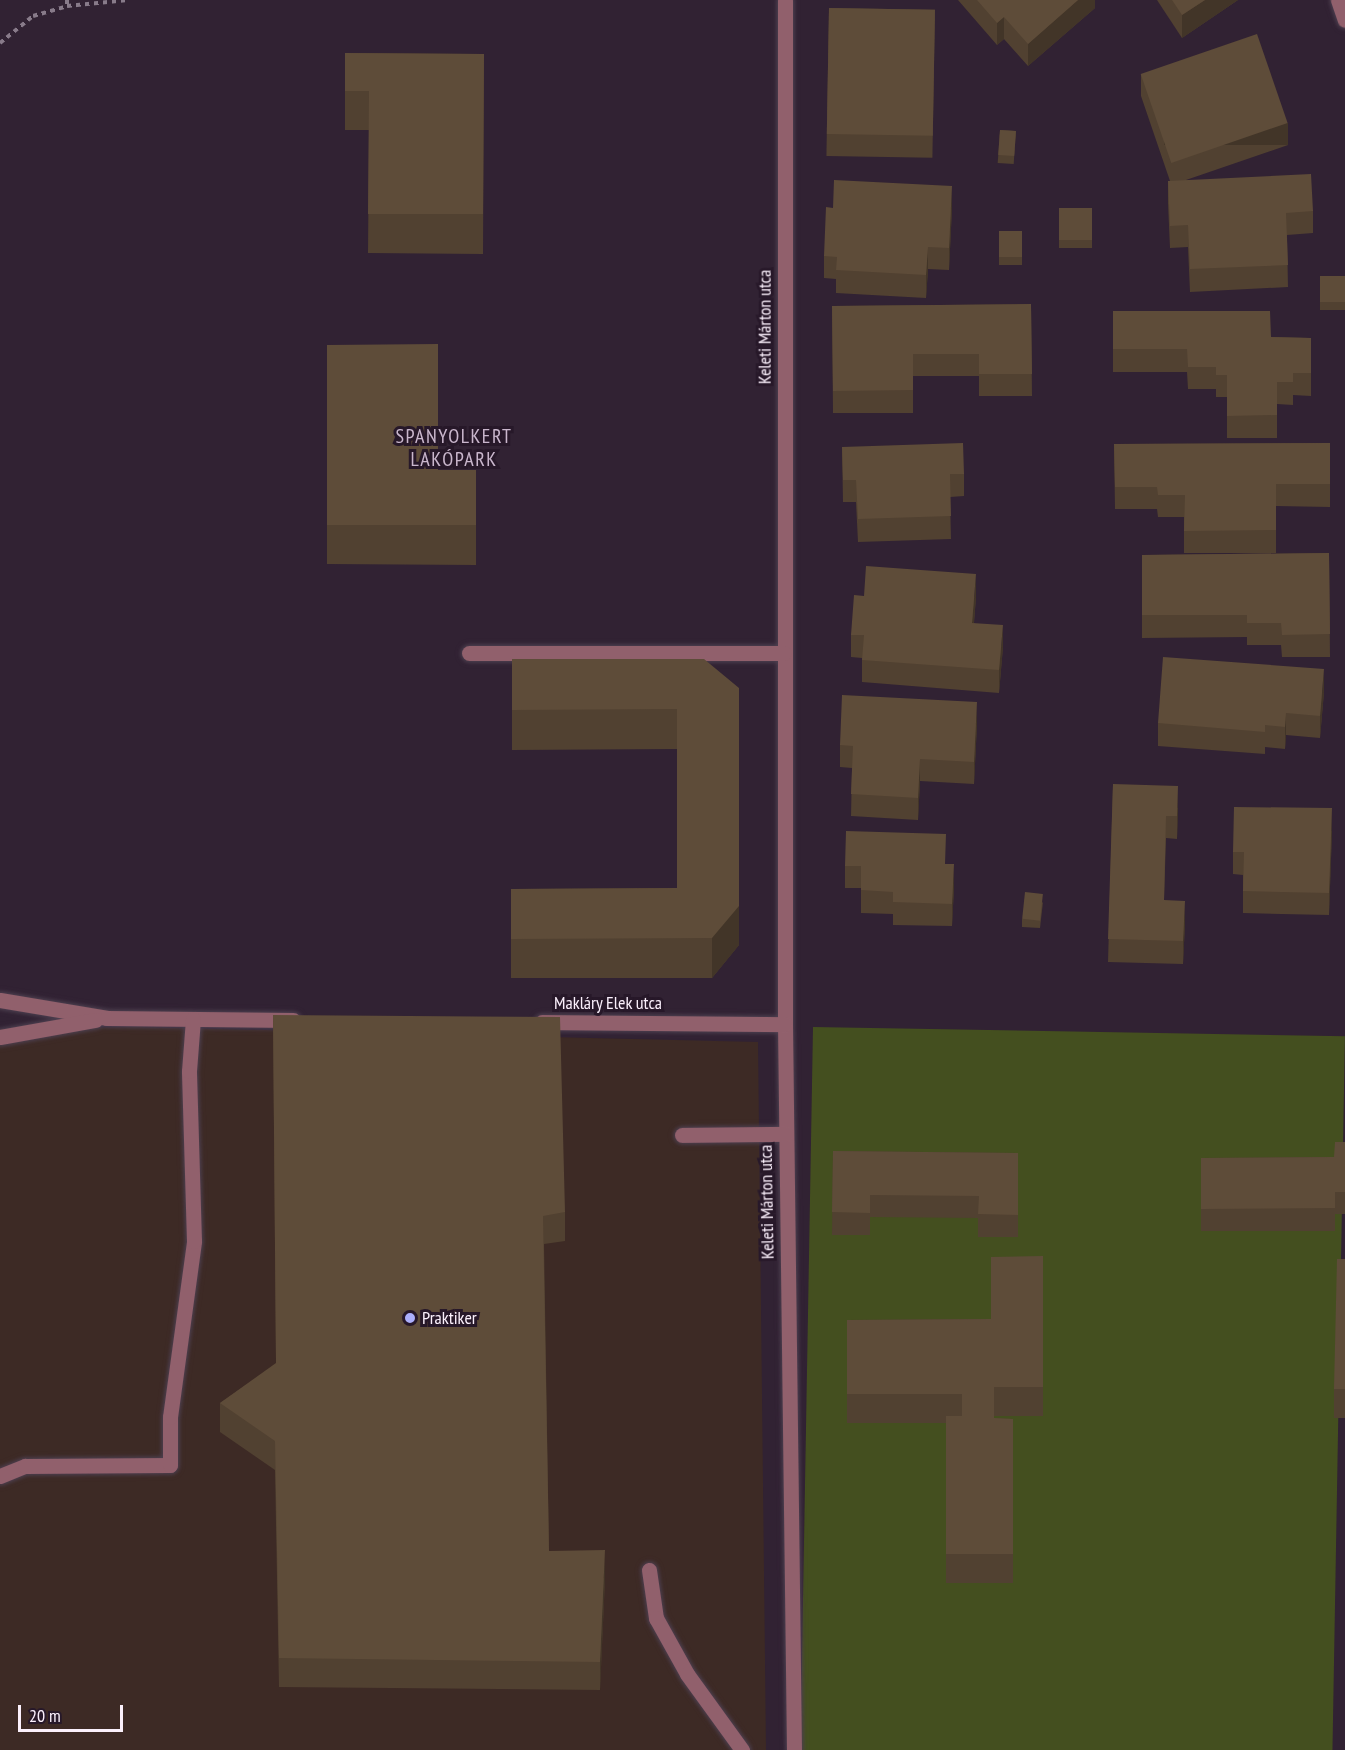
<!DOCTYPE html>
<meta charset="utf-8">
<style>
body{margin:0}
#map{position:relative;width:1345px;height:1750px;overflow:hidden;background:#312233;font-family:"PT Sans Narrow",sans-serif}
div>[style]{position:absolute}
.commercial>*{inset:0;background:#3d2a25}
.green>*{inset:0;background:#444f1f;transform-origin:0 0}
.path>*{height:4px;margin-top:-2px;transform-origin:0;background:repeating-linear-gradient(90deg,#887b8a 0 4.5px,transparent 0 9px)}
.roads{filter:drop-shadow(0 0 2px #4d3f4f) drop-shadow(0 0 2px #4d3f4f)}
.minor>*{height:15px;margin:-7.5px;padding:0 7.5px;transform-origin:7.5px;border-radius:7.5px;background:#91606c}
.wall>*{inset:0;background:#514131;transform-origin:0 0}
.shaded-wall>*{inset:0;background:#423528;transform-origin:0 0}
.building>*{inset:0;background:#5e4c39;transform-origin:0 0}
.dots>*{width:16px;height:16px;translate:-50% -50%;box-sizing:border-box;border:3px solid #271829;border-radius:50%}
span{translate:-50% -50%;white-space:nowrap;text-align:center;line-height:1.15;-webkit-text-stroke:6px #271829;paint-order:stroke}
.street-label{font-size:18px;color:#fbf0fc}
.poi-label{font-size:18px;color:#fbf0fc}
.left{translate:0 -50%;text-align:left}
.neighbourhood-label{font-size:20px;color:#cab7cd;letter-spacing:1.5px}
.scale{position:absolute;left:18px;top:1705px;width:105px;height:27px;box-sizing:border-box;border:3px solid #fbf0fc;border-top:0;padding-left:8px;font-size:18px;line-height:21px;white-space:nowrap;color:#fbf0fc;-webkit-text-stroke:4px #271829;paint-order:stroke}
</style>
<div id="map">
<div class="commercial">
<i style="clip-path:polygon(135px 1027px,758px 1042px,766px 1750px,0 1750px,0 1029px)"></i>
</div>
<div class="green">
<i style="left:813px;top:1027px;width:532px;height:723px;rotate:1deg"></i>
</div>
<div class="path">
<i style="left:67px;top:0;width:6px;rotate:90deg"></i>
<i style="left:0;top:43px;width:43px;rotate:-39.3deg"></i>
<i style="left:33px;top:16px;width:35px;rotate:-16deg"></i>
<i style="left:67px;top:6px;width:61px;rotate:-5.6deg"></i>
</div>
<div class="roads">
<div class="minor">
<i style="left:785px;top:0;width:1024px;rotate:90deg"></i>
<i style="left:785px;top:1024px;width:726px;rotate:89.29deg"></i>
<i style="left:1338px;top:0;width:21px;rotate:71deg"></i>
<i style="left:469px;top:653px;width:315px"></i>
<i style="left:0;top:1000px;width:109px;rotate:9.5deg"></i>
<i style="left:107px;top:1018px;width:186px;rotate:0.6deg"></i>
<i style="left:542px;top:1022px;width:243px;rotate:0.5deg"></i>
<i style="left:0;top:1037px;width:97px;rotate:-10.1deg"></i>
<i style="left:682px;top:1135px;width:104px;rotate:-0.6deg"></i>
<i style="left:0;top:1476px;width:27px;rotate:-22deg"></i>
<i style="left:25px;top:1466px;width:145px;rotate:-0.4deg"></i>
<i style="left:170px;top:1465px;width:48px;rotate:-90deg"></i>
<i style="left:170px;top:1417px;width:178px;rotate:-82.2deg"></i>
<i style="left:194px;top:1241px;width:170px;rotate:-91.7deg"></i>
<i style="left:189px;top:1071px;width:52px;rotate:-85.6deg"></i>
<i style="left:649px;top:1570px;width:49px;rotate:81.7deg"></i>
<i style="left:656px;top:1618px;width:64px;rotate:61deg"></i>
<i style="left:687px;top:1674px;width:94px;rotate:54.1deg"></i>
</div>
</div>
<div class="wall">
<i style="clip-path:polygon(958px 0,1095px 0,1095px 8px,1028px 66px,1004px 39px,997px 45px)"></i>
<i style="clip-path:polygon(1157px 0,1238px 0,1182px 38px)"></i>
<i style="left:829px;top:8px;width:106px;height:148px;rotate:1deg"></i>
<i style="clip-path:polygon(345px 53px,484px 54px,483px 254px,368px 253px,369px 130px,345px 130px)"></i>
<i style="clip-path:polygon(1141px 74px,1288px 145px,1186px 180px,1313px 211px,1313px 233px,1287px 235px,1288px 287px,1190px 292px,1188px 247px,1170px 248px,1168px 203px,1168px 181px,1170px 181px,1141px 96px)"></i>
<i style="left:1000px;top:130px;width:16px;height:33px;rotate:4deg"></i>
<i style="clip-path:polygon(952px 208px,949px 270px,928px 269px,926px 298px,836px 293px,836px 279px,824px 278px,824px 256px)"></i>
<i style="left:1059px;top:208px;width:33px;height:40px"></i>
<i style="left:999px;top:231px;width:23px;height:34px"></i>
<i style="left:1345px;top:276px;width:34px;height:25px;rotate:90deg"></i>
<i style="clip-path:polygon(1031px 304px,1032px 396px,979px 396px,979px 376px,913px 376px,913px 413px,833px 413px,832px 306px)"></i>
<i style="clip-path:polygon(1113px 311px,1271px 337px,1311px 338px,1311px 396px,1293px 395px,1293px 405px,1277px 404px,1277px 438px,1227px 438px,1227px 397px,1216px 397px,1216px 389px,1188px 389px,1187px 372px,1113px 372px)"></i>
<i style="clip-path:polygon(327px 345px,438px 470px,476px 470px,476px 565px,327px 564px)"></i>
<i style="clip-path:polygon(1330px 443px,1330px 507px,1276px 506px,1276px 553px,1184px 553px,1184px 517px,1158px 517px,1157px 509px,1115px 509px,1114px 444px)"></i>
<i style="clip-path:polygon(842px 447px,964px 474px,964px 496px,950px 497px,951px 539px,858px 542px,856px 502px,843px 502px)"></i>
<i style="clip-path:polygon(1329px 553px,1330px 657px,1282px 657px,1281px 645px,1247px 645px,1247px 637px,1142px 638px,1142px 555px)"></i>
<i style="clip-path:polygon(864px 596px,976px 597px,974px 623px,1003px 647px,999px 693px,862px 682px,862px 658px,851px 657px,851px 635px)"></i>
<i style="clip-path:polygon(512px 659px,704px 659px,739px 945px,712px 978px,511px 978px,511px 889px,677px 888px,677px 749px,512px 750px)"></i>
<i style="clip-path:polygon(1324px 692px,1320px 738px,1286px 735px,1285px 749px,1265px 747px,1265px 754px,1158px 746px,1158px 723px)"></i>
<i style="clip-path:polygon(977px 724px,974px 784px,920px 781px,918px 820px,851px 816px,852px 768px,840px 767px,840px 745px)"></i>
<i style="clip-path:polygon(1113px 784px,1178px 808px,1177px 839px,1166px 838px,1164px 900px,1185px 923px,1183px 964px,1108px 962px)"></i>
<i style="clip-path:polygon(1332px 831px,1329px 915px,1243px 913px,1243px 875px,1233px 874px,1233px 852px)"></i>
<i style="clip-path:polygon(946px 864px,954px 887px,952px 926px,893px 925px,893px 914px,861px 913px,861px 888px,845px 888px,845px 866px)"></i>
<i style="clip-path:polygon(1043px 902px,1040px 928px,1022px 927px,1022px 919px)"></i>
<i style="clip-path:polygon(273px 1015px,565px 1212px,565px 1241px,544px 1244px,549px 1551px,605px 1579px,600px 1690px,279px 1687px,275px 1470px,220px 1432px,220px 1403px,276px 1364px)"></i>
<i style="clip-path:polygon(1345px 1142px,1345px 1214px,1335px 1214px,1335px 1231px,1201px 1231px,1201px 1158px,1334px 1157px)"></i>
<i style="clip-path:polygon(833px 1151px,1018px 1153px,1018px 1237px,978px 1237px,978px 1218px,870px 1217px,870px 1235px,832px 1235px)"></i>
<i style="clip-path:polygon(1043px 1256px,1043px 1416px,994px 1416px,994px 1418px,1013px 1419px,1013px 1583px,946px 1583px,946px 1423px,847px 1423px,847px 1320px,991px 1319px)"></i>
<i style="clip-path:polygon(1345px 1259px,1345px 1418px,1334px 1418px,1334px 1389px)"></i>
</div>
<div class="shaded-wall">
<i style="clip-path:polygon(1078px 0,1095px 0,1095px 8px,1028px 66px,1028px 44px)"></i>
<i style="clip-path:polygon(1205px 0,1238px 0,1182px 38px,1182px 15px)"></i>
<i style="clip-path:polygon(1004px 17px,1004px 39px,997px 45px,997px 23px)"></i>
<i style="left:1288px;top:123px;width:22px;height:124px;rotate:90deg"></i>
<i style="clip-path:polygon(952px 186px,952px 208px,949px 270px,949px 248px)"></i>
<i style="clip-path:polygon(928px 247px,928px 269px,926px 298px,926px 275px)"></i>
<i style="clip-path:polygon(976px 574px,976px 597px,972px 645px,972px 623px)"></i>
<i style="clip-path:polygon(1003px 625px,1003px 647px,999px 693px,999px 670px)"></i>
<i style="clip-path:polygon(1324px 669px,1324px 692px,1320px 738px,1320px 716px)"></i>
<i style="clip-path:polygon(739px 688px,739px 945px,712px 978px,712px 938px)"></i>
<i style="clip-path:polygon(977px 702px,977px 724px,974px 784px,974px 762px)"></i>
<i style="clip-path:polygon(1286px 713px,1286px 735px,1285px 749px,1285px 727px)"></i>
<i style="clip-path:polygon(920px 759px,920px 781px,918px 820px,918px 798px)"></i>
<i style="clip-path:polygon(1178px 786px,1178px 808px,1177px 839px,1177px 816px)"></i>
<i style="clip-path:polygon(1332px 808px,1332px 831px,1329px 915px,1329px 893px)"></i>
<i style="clip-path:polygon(954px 864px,954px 887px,952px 926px,952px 904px)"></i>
<i style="clip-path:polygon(1185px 901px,1185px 923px,1183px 964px,1183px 941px)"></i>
<i style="clip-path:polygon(605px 1550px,605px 1579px,600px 1690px,600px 1662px)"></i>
</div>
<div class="building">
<i style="clip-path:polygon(977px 0,1078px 0,1028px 44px,1004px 17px,997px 23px)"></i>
<i style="clip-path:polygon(1172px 0,1205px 0,1182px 15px)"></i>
<i style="left:829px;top:8px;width:106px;height:126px;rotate:1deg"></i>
<i style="left:1257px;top:34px;width:94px;height:123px;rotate:71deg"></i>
<i style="clip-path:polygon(345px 53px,484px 54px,483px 214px,368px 214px,369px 91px,345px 91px)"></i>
<i style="left:1000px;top:130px;width:16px;height:25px;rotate:4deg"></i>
<i style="clip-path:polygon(1311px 174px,1313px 211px,1286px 213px,1288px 265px,1190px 269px,1188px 225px,1170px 226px,1168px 181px)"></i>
<i style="clip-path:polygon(834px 180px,952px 186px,949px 248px,928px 247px,926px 275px,836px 270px,837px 257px,824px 256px,826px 207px,833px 208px)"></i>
<i style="left:1059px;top:208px;width:33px;height:32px"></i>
<i style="left:999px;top:231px;width:23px;height:26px"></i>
<i style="left:1345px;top:276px;width:26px;height:25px;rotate:90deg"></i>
<i style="clip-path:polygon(1031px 304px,1032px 374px,979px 374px,979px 354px,913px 354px,913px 390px,833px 391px,832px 306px)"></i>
<i style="clip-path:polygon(1113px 311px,1270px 311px,1271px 337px,1311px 338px,1311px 373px,1293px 373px,1293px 382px,1277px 382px,1277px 415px,1227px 416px,1227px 375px,1216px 375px,1216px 367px,1188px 367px,1187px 349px,1113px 349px)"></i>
<i style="clip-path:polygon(438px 344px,438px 470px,476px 470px,476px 525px,327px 525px,327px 345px)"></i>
<i style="clip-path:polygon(963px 443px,964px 474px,950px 474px,951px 516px,858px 519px,856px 480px,843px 480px,842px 447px)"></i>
<i style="clip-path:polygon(1330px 443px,1330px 484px,1276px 484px,1276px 530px,1184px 531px,1185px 495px,1158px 495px,1157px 487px,1115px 487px,1114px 444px)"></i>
<i style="clip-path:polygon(1329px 553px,1330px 634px,1282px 635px,1281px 623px,1247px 623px,1247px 615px,1142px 615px,1142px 555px)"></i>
<i style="clip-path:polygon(866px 566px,976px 574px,972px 623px,1003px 625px,999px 670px,862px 660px,864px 635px,851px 635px,854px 595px,864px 596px)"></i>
<i style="clip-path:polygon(1163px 657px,1324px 669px,1320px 716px,1286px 713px,1285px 727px,1265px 725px,1265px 732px,1158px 723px)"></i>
<i style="clip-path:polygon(512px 659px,704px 659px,739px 688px,739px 906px,712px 938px,511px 939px,511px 889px,677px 888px,677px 709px,512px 710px)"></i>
<i style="clip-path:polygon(842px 695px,977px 702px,974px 762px,920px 759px,918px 798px,851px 794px,853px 746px,840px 745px)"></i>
<i style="clip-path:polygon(1113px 784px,1178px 786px,1177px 816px,1166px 816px,1164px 900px,1185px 901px,1183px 941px,1108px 939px)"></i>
<i style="clip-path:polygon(1234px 807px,1332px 808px,1329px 893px,1243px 891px,1244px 852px,1233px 852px)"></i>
<i style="clip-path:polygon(846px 831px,946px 834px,945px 864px,954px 864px,952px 904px,893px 902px,893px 892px,861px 890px,861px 866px,845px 866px)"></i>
<i style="left:1025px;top:892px;width:18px;height:27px;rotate:6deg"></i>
<i style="clip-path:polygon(273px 1015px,560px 1017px,565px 1212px,543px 1216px,549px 1551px,605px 1550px,600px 1662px,279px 1658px,275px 1441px,220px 1403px,276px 1363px)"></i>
<i style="clip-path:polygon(1335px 1142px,1345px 1142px,1345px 1192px,1335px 1192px,1335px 1208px,1201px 1209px,1201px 1158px,1334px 1157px)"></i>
<i style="clip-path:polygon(833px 1151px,1018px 1153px,1018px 1215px,978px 1214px,979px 1196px,870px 1195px,870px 1213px,832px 1212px)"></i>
<i style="clip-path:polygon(1043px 1256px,1043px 1387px,994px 1387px,994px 1418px,1013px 1419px,1013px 1554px,946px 1554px,946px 1416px,962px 1416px,962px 1394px,847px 1394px,847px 1320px,991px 1319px,991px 1257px)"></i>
<i style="clip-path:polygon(1337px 1259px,1345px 1259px,1345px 1389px,1334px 1389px)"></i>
</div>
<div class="dots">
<i style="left:410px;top:1318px;background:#acaffb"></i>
</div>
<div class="street-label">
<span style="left:765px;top:327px;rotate:-90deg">Keleti Márton utca</span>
<span style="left:608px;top:1003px">Makláry Elek utca</span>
<span style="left:767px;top:1202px;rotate:-91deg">Keleti Márton utca</span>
</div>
<div class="poi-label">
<span class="left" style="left:422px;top:1318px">Praktiker</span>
</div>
<div class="neighbourhood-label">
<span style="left:454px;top:448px">SPANYOLKERT<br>LAKÓPARK</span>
</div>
<div class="scale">20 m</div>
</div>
